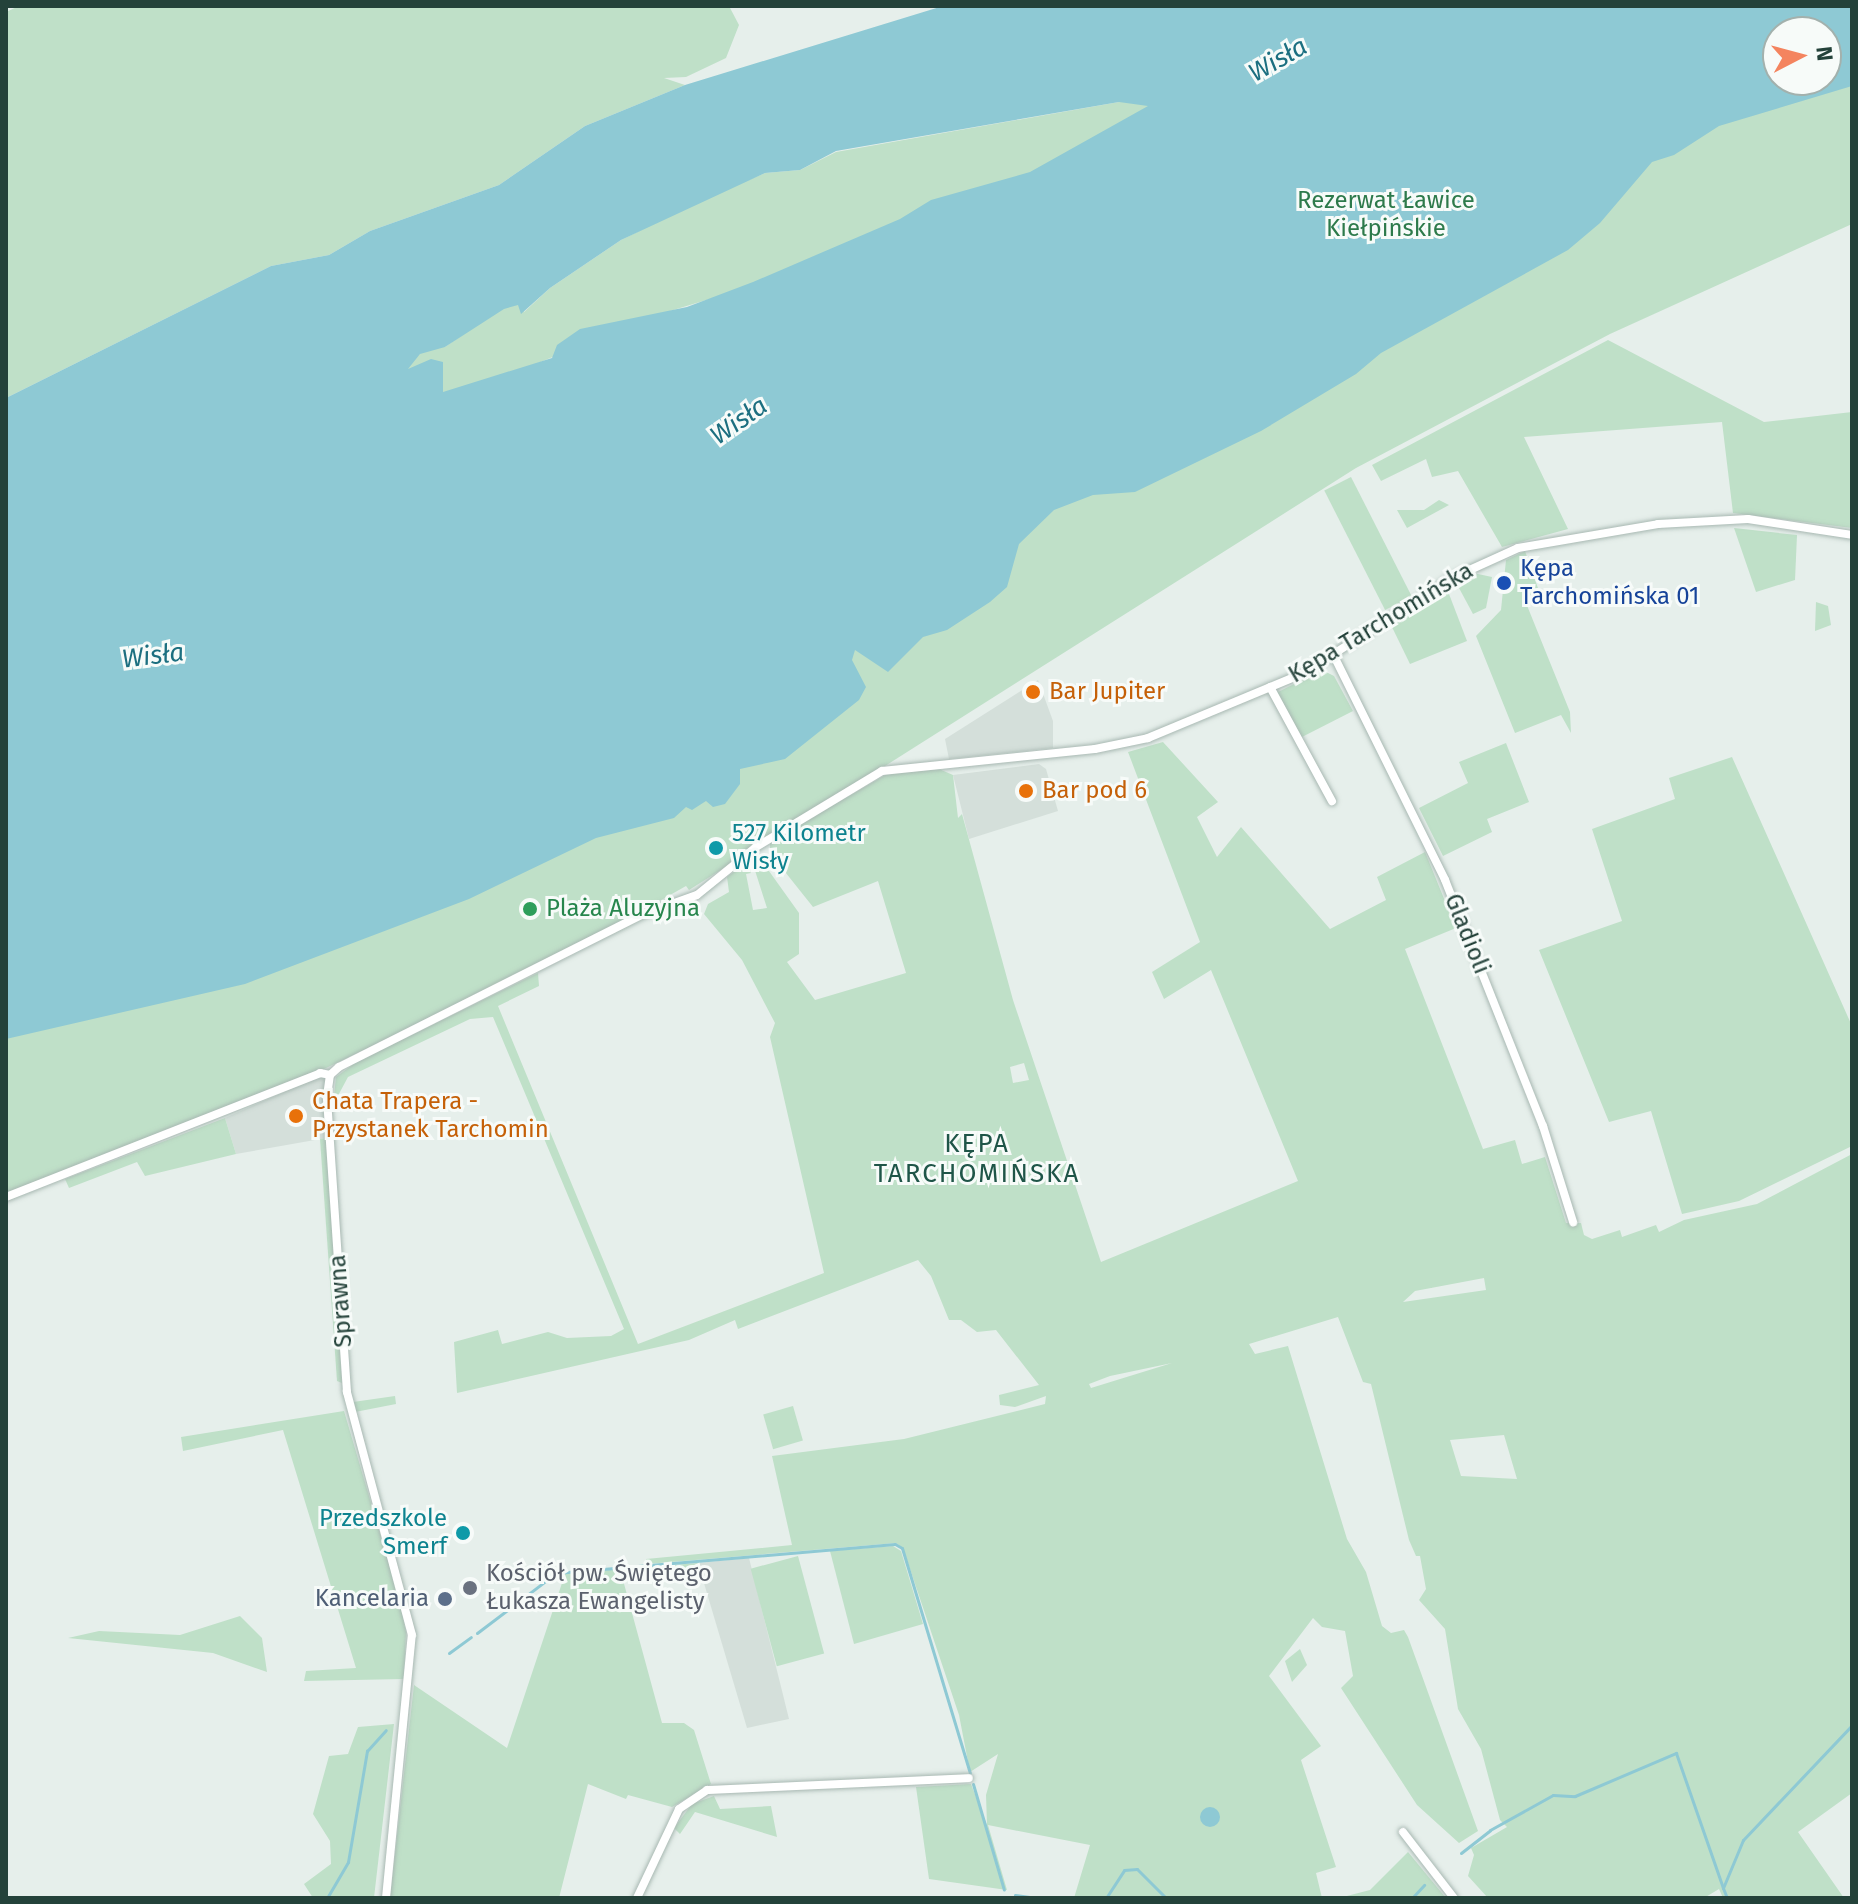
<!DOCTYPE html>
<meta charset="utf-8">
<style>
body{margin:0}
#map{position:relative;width:1858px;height:1904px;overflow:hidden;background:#e6efeb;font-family:"Fira Sans",sans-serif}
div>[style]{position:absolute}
.built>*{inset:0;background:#d4dfda}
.green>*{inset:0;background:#bfe0c8;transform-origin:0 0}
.water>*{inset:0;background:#8ec9d4}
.round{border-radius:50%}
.stream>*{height:3px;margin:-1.5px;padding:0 1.5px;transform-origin:1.5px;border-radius:1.5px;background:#8ec9d4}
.roads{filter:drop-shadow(0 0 2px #a8b8b2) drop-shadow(0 0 2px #a8b8b2)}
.minor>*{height:8px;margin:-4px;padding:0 4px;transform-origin:4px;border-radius:4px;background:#fff}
.dots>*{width:22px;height:22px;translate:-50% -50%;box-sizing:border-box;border:4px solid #f7fbf9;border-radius:50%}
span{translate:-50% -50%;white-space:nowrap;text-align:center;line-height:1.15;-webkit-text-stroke:6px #f7fbf9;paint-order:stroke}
.park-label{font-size:24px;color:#2d7a4b}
.transit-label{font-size:24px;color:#164399}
.left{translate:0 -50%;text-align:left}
.street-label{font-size:24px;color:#24423a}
.food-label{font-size:24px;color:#c56008}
.culture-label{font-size:24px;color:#0d838f}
.right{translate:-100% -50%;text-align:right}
.leisure-label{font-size:24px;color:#27864d}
.worship-label{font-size:24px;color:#5b616d}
.service-label{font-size:24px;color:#4e5e75}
.water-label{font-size:26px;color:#1c6f80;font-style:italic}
.neighbourhood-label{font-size:26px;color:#1f5548;letter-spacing:2px}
.frame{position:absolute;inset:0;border:8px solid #24423a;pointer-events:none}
.north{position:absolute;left:1762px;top:16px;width:80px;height:80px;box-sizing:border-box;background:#f7fbf9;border:2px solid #a3b1ad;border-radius:50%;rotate:84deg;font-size:22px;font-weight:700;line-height:32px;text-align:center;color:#24423a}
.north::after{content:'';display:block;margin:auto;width:28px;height:36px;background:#f4845f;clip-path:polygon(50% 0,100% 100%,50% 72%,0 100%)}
</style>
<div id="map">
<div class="built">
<i style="clip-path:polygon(1038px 680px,1053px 721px,1053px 748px,949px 759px,945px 739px)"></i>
<i style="clip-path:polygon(1039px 764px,1046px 769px,1058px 811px,969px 839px,953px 775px)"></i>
<i style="clip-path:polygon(320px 1076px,326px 1077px,326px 1138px,236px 1154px,225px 1118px)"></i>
<i style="clip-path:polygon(749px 1558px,789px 1719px,747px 1728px,698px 1563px)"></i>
</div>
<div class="green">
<i style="clip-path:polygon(19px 6px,729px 6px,739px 25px,726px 58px,686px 77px,664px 78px,685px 85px,585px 126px,499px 185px,370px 231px,329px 255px,271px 266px,6px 398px,6px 12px)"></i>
<i style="clip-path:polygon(evenodd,1852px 6px,1852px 224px,1610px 334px,1356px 468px,689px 890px,686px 886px,573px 950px,280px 1090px,6px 1198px,6px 767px,1026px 273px,1852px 6px,1778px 32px,1826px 32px,1826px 80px,1778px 80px,1778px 32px)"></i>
<i style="clip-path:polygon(1119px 102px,1157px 102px,1084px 152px,822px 265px,647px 318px,350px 441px,407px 365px,431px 344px,445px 347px,519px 296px,524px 312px,550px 288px,621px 240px,701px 200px,765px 173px,800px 170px,836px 152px)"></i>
<i style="clip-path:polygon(1608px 340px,1764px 422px,1852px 412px,1852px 528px,1733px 513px,1722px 422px,1524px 437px,1568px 529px,1502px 547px,1458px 471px,1432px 477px,1426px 459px,1381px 481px,1372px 465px)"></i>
<i style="left:1351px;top:477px;width:134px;height:30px;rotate:63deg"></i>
<i style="clip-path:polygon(1439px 500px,1449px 505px,1407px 528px,1397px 510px,1424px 510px)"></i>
<i style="clip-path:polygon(1734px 528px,1797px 535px,1795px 580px,1756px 592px)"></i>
<i style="clip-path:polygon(1525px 551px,1539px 591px,1524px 598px,1570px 712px,1571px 733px,1561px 715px,1515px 733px,1476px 636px,1501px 610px,1506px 560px)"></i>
<i style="clip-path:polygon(1478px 574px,1492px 577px,1486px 608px,1473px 614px,1459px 588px,1467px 575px)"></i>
<i style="clip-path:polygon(1441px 591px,1449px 594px,1467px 641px,1410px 664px,1391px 625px)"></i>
<i style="clip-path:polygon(1816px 602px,1828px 606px,1831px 625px,1815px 631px)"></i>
<i style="clip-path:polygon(1322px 670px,1334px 676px,1353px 711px,1300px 738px,1276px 693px)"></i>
<i style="clip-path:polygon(evenodd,1163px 742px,1218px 802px,1197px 817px,1217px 857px,1241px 827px,1330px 929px,1386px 900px,1377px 877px,1425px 852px,1456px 928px,1405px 949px,1483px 1149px,1515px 1140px,1522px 1164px,1545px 1157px,1566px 1223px,1581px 1223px,1584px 1235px,1592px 1239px,1620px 1230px,1622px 1237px,1656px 1225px,1659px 1232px,1684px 1220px,1757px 1204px,1852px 1154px,1852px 1793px,1798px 1832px,1844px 1898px,1723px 1898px,1719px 1889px,1704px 1898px,1488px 1898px,1468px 1876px,1474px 1855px,1471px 1848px,1507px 1827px,1500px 1820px,1481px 1749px,1458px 1709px,1445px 1629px,1419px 1600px,1426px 1589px,1420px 1556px,1416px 1556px,1409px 1540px,1371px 1384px,1363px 1382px,1338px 1317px,1249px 1344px,1255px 1354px,1288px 1346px,1347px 1539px,1366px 1572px,1382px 1626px,1391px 1633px,1404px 1630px,1408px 1637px,1478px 1831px,1459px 1843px,1417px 1805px,1341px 1688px,1353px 1676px,1345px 1631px,1322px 1627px,1313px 1618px,1269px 1676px,1321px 1746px,1301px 1760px,1336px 1867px,1316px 1873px,1322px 1898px,1074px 1898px,1090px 1845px,988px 1825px,1007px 1890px,929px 1879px,916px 1787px,971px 1784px,987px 1825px,986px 1795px,998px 1754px,970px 1772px,959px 1715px,903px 1548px,896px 1543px,647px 1564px,646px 1559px,792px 1545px,772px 1456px,904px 1439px,1045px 1404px,1046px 1396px,1015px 1407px,1000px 1405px,999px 1395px,1039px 1385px,996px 1330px,977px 1332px,961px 1320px,949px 1320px,931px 1276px,918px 1260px,738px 1329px,735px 1320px,689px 1340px,457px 1393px,454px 1342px,498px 1330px,502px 1344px,548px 1332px,567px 1338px,611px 1336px,624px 1329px,493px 1017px,470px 1019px,348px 1077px,333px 1105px,336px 1077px,355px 1063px,538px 973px,539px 986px,498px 1006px,638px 1344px,824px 1273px,770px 1037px,775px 1023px,742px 960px,704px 914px,708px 904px,729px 892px,727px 877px,744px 864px,751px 873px,746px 874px,753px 910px,767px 908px,751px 858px,756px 853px,799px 913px,799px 954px,787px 962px,815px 1000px,906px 973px,878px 881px,813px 907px,770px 853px,770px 842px,887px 774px,939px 769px,953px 775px,958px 818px,962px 814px,1013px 1000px,1101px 1262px,1298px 1181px,1211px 970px,1164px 999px,1152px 972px,1200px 942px,1128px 752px,1163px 742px,1024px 1063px,1029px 1080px,1013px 1083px,1010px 1067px,1024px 1063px,1163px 742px,1484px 1278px,1486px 1290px,1403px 1302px,1415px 1291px,1484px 1278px,1163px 742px,1172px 1363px,1091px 1388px,1089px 1384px,1110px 1376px,1172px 1363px,1163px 742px,1504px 1435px,1517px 1479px,1461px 1476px,1450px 1440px,1504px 1435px)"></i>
<i style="clip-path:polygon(1506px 743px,1529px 802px,1487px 819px,1492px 832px,1443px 856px,1419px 808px,1468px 783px,1459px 762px)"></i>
<i style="clip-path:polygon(1732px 757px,1852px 1026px,1852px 1146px,1739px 1201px,1682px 1214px,1651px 1111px,1609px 1122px,1539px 950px,1622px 921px,1592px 829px,1675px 799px,1669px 778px)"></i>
<i style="clip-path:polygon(225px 1118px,236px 1154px,145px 1176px,137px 1162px,69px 1188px,65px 1179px)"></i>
<i style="clip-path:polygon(326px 1138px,342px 1383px,337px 1381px,320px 1139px)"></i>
<i style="clip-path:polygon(395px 1396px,396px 1404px,355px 1412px,353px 1402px)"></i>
<i style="left:793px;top:1406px;width:36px;height:31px;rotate:74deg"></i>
<i style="clip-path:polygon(344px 1411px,399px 1598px,406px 1632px,404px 1679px,304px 1681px,306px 1671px,356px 1668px,283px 1430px,183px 1451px,181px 1437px)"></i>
<i style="clip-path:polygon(893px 1546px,901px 1551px,923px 1624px,854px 1644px,830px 1551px)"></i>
<i style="left:798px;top:1556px;width:101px;height:49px;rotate:75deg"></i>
<i style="clip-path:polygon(698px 1563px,700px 1571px,649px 1572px,648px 1567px)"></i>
<i style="clip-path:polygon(620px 1569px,662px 1723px,684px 1723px,694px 1730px,711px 1784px,672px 1807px,628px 1795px,626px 1799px,588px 1784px,559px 1898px,390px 1898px,414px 1685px,507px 1748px,565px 1574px)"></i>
<i style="clip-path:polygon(240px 1616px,262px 1638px,267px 1672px,213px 1653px,68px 1638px,99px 1631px,180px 1635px)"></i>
<i style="clip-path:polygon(1300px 1649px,1307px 1665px,1292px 1682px,1285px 1661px)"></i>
<i style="clip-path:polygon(394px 1724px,374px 1898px,313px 1898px,304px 1884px,331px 1864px,330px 1841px,313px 1814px,329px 1756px,348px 1754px,358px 1727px)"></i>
<i style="clip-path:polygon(714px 1796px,720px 1809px,771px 1806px,777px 1837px,695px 1812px,680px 1834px,674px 1828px,692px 1804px)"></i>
<i style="clip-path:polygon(1408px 1852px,1446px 1898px,1339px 1898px,1370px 1890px)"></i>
</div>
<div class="water">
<i style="clip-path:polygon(evenodd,943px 6px,1852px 6px,1852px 86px,1719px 126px,1674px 155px,1652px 162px,1600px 223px,1568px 250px,1381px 353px,1356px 374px,1261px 431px,1135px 492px,1093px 495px,1054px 510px,1019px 544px,1007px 587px,990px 602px,947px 630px,923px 637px,888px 672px,855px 650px,852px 660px,866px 687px,859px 700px,785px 759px,740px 769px,740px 784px,725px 804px,713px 807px,706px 801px,692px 810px,686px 807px,674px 818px,596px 838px,469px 899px,245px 984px,6px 1039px,6px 398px,271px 266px,329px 255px,370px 231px,499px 185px,585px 126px,685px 85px,943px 6px,1778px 32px,1826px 32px,1826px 80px,1778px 80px,1778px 32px,943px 6px,1119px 102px,1148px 106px,1030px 172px,931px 200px,900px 219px,753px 282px,687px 307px,580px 329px,557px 345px,552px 358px,443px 392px,443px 362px,431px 359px,408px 369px,420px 354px,445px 347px,504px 309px,518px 305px,521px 314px,550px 288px,621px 240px,765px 173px,800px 170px,836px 151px,1119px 102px)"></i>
<i class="round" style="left:1200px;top:1807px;width:20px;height:20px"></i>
</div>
<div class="stream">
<i style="left:477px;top:1633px;width:99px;rotate:-37.2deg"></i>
<i style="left:556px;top:1573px;width:340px;rotate:-4.9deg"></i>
<i style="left:895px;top:1544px;width:8px;rotate:30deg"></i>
<i style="left:902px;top:1548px;width:235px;rotate:73.2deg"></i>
<i style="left:449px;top:1653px;width:27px;rotate:-36deg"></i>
<i style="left:973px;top:1784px;width:110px;rotate:73.7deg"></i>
<i style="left:1461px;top:1853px;width:37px;rotate:-38deg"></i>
<i style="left:1490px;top:1830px;width:72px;rotate:-29.1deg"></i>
<i style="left:1553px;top:1795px;width:22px;rotate:3deg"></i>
<i style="left:1575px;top:1796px;width:110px;rotate:-23.1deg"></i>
<i style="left:1676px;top:1753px;width:143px;rotate:70.8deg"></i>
<i style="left:1015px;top:1895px;width:22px;rotate:8deg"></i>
<i style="left:327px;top:1898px;width:42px;rotate:-59.7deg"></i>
<i style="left:348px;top:1862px;width:113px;rotate:-80.3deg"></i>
<i style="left:367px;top:1751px;width:28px;rotate:-48deg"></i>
<i style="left:1106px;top:1898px;width:33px;rotate:-57deg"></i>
<i style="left:1124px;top:1870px;width:13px;rotate:-4deg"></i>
<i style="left:1137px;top:1869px;width:41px;rotate:45deg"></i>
<i style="left:1412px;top:1898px;width:18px;rotate:-47deg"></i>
<i style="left:1727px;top:1898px;width:11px;rotate:-112deg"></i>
<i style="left:1723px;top:1888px;width:52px;rotate:-67.4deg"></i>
<i style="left:1743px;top:1840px;width:158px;rotate:-46.5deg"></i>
</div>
<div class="roads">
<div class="minor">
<i style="left:1334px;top:656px;width:250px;rotate:63.6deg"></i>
<i style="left:1445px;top:880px;width:265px;rotate:68.3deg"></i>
<i style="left:1543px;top:1126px;width:101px;rotate:72.6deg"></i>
<i style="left:1270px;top:687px;width:130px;rotate:61.5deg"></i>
<i style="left:6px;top:1197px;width:338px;rotate:-21.5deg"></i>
<i style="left:320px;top:1073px;width:10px;rotate:11deg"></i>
<i style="left:1403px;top:1832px;width:83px;rotate:52.3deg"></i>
<i style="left:386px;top:1898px;width:264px;rotate:-84.4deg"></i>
<i style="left:412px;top:1635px;width:252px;rotate:-105deg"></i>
<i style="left:347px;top:1392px;width:297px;rotate:-93.9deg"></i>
<i style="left:327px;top:1096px;width:21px;rotate:-82deg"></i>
<i style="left:330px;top:1075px;width:12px;rotate:-42deg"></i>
<i style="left:339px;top:1067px;width:338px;rotate:-26.7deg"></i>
<i style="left:641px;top:915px;width:59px;rotate:-19.7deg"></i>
<i style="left:697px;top:895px;width:76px;rotate:-39.1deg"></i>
<i style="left:756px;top:847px;width:147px;rotate:-31.1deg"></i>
<i style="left:882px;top:771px;width:214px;rotate:-5.9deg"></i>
<i style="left:1095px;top:749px;width:54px;rotate:-11.7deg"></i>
<i style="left:1148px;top:738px;width:169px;rotate:-22.6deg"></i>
<i style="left:1304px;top:673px;width:176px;rotate:-32.7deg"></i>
<i style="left:1452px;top:578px;width:72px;rotate:-24.4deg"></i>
<i style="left:1518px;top:548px;width:142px;rotate:-9.7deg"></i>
<i style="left:1658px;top:524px;width:90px;rotate:-3.2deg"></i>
<i style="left:1748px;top:519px;width:105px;rotate:8.7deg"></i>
<i style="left:637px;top:1898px;width:98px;rotate:-64.7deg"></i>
<i style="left:679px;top:1809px;width:34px;rotate:-34deg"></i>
<i style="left:707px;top:1790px;width:262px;rotate:-2.6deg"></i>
</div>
</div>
<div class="dots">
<i style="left:1504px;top:583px;background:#1a4fb4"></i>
<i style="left:1033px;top:692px;background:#e8710a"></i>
<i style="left:1026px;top:791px;background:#e8710a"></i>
<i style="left:716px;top:848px;background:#0f9aa8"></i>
<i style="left:530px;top:909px;background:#2e9e5b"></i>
<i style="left:296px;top:1116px;background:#e8710a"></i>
<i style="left:463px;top:1533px;background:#0f9aa8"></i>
<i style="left:470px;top:1588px;background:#6b7280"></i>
<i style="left:445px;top:1599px;background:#5c6f8a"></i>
</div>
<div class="park-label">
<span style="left:1386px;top:215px">Rezerwat Ławice<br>Kiełpińskie</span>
</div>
<div class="transit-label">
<span class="left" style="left:1520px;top:583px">Kępa<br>Tarchomińska 01</span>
</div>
<div class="street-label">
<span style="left:1381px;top:623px;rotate:-31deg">Kępa Tarchomińska</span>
<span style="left:1467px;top:934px;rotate:68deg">Gladioli</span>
<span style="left:341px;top:1301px;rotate:-94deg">Sprawna</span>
</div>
<div class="food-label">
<span class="left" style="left:1049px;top:692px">Bar Jupiter</span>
<span class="left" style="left:1042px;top:791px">Bar pod 6</span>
<span class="left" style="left:312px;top:1116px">Chata Trapera -<br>Przystanek Tarchomin</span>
</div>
<div class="culture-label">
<span class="left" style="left:732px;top:848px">527 Kilometr<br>Wisły</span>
<span class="right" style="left:447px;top:1533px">Przedszkole<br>Smerf</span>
</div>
<div class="leisure-label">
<span class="left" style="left:546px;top:909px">Plaża Aluzyjna</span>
</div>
<div class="worship-label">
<span class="left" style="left:486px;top:1588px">Kościół pw. Świętego<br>Łukasza Ewangelisty</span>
</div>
<div class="service-label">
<span class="right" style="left:429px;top:1599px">Kancelaria</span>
</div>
<div class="water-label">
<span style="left:1278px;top:60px;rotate:-30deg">Wisła</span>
<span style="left:739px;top:421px;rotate:-35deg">Wisła</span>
<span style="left:153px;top:656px;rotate:-7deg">Wisła</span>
</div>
<div class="neighbourhood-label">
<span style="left:977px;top:1159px">KĘPA<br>TARCHOMIŃSKA</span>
</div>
<div class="frame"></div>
<div class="north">N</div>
</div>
